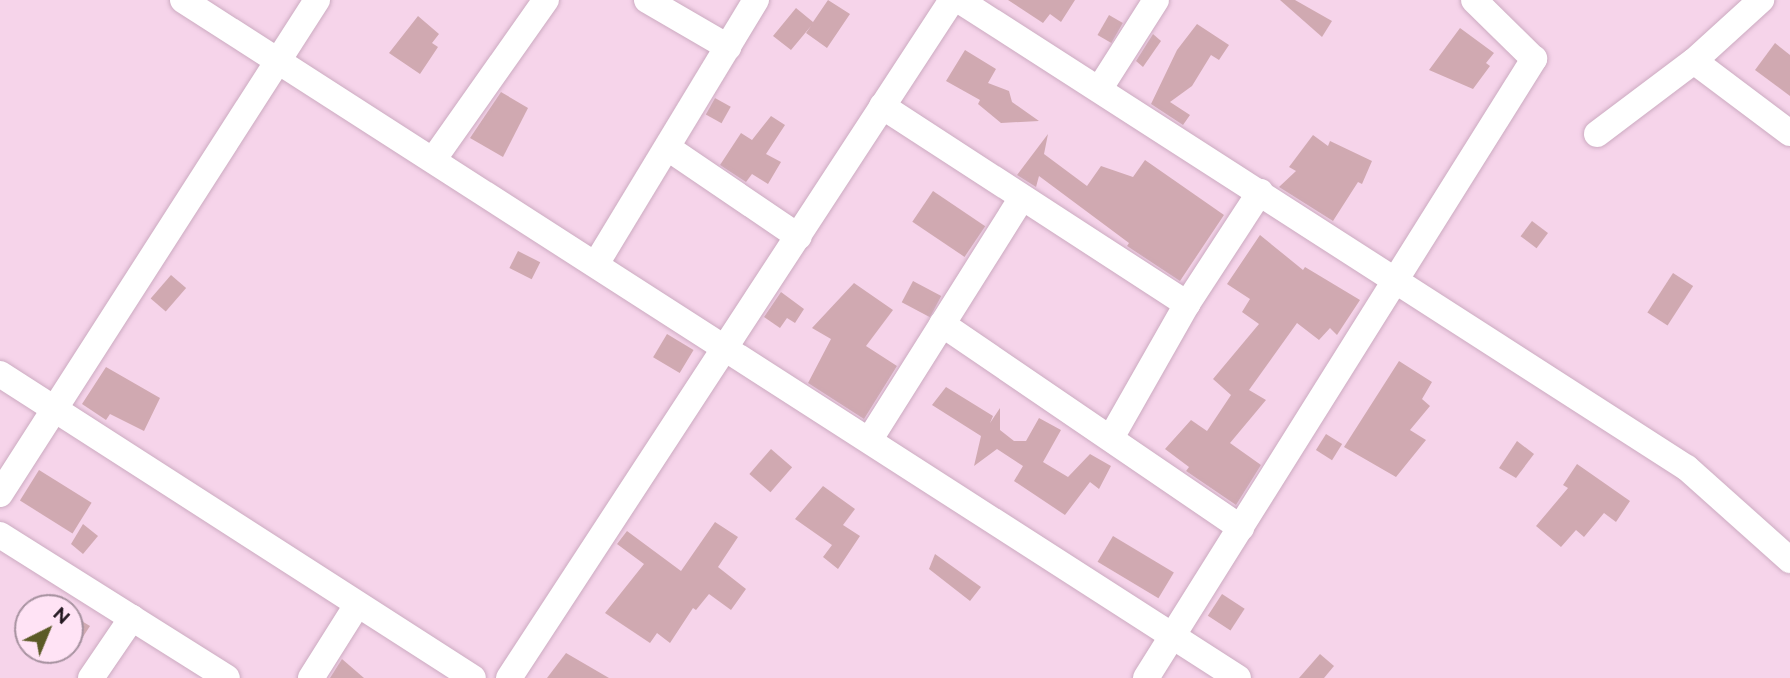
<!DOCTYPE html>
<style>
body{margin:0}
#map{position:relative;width:1790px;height:678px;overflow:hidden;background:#f6d4ea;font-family:Raleway,sans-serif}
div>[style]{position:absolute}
.building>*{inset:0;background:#d0a9b1;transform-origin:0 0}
.roads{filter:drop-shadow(0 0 2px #ccabc1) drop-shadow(0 0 2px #ccabc1)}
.minor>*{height:26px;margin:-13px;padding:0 13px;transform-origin:13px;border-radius:13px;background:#fff}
span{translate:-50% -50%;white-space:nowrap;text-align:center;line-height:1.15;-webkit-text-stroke:6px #ffe3f5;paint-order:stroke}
.north{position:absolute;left:14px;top:594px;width:70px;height:70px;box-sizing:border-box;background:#ffe3f5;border:2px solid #a6919f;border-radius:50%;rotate:43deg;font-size:19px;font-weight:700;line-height:28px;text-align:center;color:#20151d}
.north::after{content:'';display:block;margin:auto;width:24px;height:32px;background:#5b5a26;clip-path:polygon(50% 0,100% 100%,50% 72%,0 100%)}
</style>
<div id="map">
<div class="building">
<i style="clip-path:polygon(828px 0,850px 14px,827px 48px,806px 33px,811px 26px,791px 50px,773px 36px,796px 8px,813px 22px)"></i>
<i style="clip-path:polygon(1008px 0,1075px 0,1061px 22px,1050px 14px,1043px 23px)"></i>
<i style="clip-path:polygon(1280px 0,1295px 0,1332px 21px,1322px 37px)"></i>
<i style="left:1109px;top:15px;width:16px;height:23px;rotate:30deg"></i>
<i style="clip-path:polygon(418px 16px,439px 34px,432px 43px,438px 47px,420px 74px,389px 53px)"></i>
<i style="clip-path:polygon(1197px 24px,1229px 45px,1219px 60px,1211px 55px,1192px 86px,1170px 102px,1190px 115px,1183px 125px,1151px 104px,1177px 50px)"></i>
<i style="clip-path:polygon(1460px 28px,1494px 53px,1486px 63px,1490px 66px,1473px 89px,1429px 70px)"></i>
<i style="clip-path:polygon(1153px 34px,1161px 41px,1143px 67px,1136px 61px)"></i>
<i style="clip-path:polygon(1775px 43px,1790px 55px,1790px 96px,1755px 70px)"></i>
<i style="clip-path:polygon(965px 50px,996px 69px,988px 83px,1009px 91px,1012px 102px,1039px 121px,1001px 123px,978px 104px,980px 100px,946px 81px)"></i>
<i style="clip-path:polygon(501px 92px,528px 108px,503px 157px,470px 138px)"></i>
<i style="left:715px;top:98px;width:18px;height:19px;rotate:29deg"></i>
<i style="clip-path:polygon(771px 116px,785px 125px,766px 154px,781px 162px,768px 184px,752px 174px,746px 182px,720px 165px,741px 133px,752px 140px)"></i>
<i style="clip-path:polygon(1048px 134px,1044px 154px,1087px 186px,1101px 166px,1133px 177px,1145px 160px,1224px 215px,1180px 281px,1127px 246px,1129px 243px,1039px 176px,1036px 187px,1017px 175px)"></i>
<i style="clip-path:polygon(1313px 135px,1328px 146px,1330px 141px,1372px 161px,1362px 184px,1358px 182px,1333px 221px,1279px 187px,1296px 171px,1289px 167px)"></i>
<i style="left:933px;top:191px;width:63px;height:37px;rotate:34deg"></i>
<i style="left:1532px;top:221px;width:20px;height:19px;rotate:37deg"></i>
<i style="clip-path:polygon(1260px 235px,1303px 270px,1305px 267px,1360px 300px,1337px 335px,1330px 328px,1319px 340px,1297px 323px,1249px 390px,1266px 400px,1230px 443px,1261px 465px,1236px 505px,1186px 471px,1189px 467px,1165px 449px,1191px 420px,1207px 431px,1231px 395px,1213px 379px,1259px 324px,1242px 312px,1250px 299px,1227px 284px)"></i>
<i style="left:518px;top:251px;width:25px;height:19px;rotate:27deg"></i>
<i style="left:1673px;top:273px;width:24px;height:47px;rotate:33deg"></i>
<i style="left:171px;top:275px;width:20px;height:31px;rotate:41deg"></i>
<i style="left:913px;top:281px;width:32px;height:24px;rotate:28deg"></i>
<i style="clip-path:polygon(854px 283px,893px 310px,866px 346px,897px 366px,864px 419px,808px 383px,831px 339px,812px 328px)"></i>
<i style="clip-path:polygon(781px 292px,804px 309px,795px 323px,787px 318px,780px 328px,764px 317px)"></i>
<i style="left:667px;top:334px;width:31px;height:27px;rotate:31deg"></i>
<i style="clip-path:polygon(1399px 361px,1432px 382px,1422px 399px,1430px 406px,1410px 430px,1426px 440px,1396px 477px,1344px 447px)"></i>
<i style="clip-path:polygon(106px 367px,160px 398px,144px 431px,110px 414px,106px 420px,82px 404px)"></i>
<i style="clip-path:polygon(946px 387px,993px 416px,990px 423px,1000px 408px,1000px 430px,1014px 441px,1026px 441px,1039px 418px,1061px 430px,1043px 462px,1068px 477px,1090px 454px,1111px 466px,1099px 489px,1090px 482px,1065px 515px,1014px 481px,1023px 466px,997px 449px,974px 466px,981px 436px,932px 405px)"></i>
<i style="left:1326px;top:434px;width:19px;height:19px;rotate:32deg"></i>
<i style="clip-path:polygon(1517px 441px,1534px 454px,1516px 478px,1499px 468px)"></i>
<i style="left:771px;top:449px;width:28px;height:33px;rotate:41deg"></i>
<i style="clip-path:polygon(1577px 464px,1630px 501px,1616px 522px,1604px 513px,1584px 537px,1576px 530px,1561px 547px,1536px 526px,1568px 488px,1563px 485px)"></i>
<i style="left:39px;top:470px;width:62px;height:36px;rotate:32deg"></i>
<i style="clip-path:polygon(823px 486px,855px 509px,843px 525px,860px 536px,838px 569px,823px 557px,832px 545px,795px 519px)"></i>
<i style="clip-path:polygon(715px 522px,738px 537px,718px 567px,746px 589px,731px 610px,709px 594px,696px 610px,693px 608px,670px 643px,657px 633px,650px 643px,605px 613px,644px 564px,617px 544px,627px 531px,681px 571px)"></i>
<i style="clip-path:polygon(83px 524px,98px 536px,83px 554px,71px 544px)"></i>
<i style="left:1113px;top:536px;width:71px;height:30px;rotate:31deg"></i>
<i style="clip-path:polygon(935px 554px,981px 587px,970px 601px,929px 569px)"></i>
<i style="left:1222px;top:594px;width:27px;height:26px;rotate:33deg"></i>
<i style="clip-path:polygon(70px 614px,90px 626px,70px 657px)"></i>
<i style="clip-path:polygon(566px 653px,609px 678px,547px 678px)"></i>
<i style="clip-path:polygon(1320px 654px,1334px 666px,1324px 678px,1299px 678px)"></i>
<i style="clip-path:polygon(342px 659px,364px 678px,330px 678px)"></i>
</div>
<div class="roads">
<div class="minor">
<i style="left:183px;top:0;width:1254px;rotate:32.73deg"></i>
<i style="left:647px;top:0;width:94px;rotate:30.1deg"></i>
<i style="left:959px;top:0;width:865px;rotate:32.74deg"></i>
<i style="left:1687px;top:468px;width:138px;rotate:41.8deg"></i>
<i style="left:1694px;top:61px;width:120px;rotate:36.9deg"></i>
<i style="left:1100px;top:88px;width:104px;rotate:-57.5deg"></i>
<i style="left:882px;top:106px;width:364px;rotate:33deg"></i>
<i style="left:1597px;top:134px;width:121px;rotate:-37deg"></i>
<i style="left:1694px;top:61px;width:91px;rotate:-42.3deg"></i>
<i style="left:668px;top:148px;width:158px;rotate:34.2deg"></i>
<i style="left:433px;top:160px;width:196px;rotate:-54.8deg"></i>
<i style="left:596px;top:264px;width:309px;rotate:-58.8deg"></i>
<i style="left:942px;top:324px;width:362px;rotate:34.3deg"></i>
<i style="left:0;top:374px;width:562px;rotate:32.73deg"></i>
<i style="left:1112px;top:436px;width:152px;rotate:-60.4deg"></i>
<i style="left:1187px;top:304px;width:134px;rotate:-56.9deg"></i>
<i style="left:870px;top:439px;width:284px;rotate:-57.8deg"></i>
<i style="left:0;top:494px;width:587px;rotate:-57.31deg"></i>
<i style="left:0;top:535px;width:268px;rotate:32.2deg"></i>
<i style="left:91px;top:678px;width:73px;rotate:-55.7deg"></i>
<i style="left:311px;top:678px;width:86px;rotate:-57.8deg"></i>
<i style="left:509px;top:678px;width:810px;rotate:-56.84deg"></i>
<i style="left:1146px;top:678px;width:731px;rotate:-57.92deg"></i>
<i style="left:1534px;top:59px;width:84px;rotate:-135.5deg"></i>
</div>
</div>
<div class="north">N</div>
</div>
